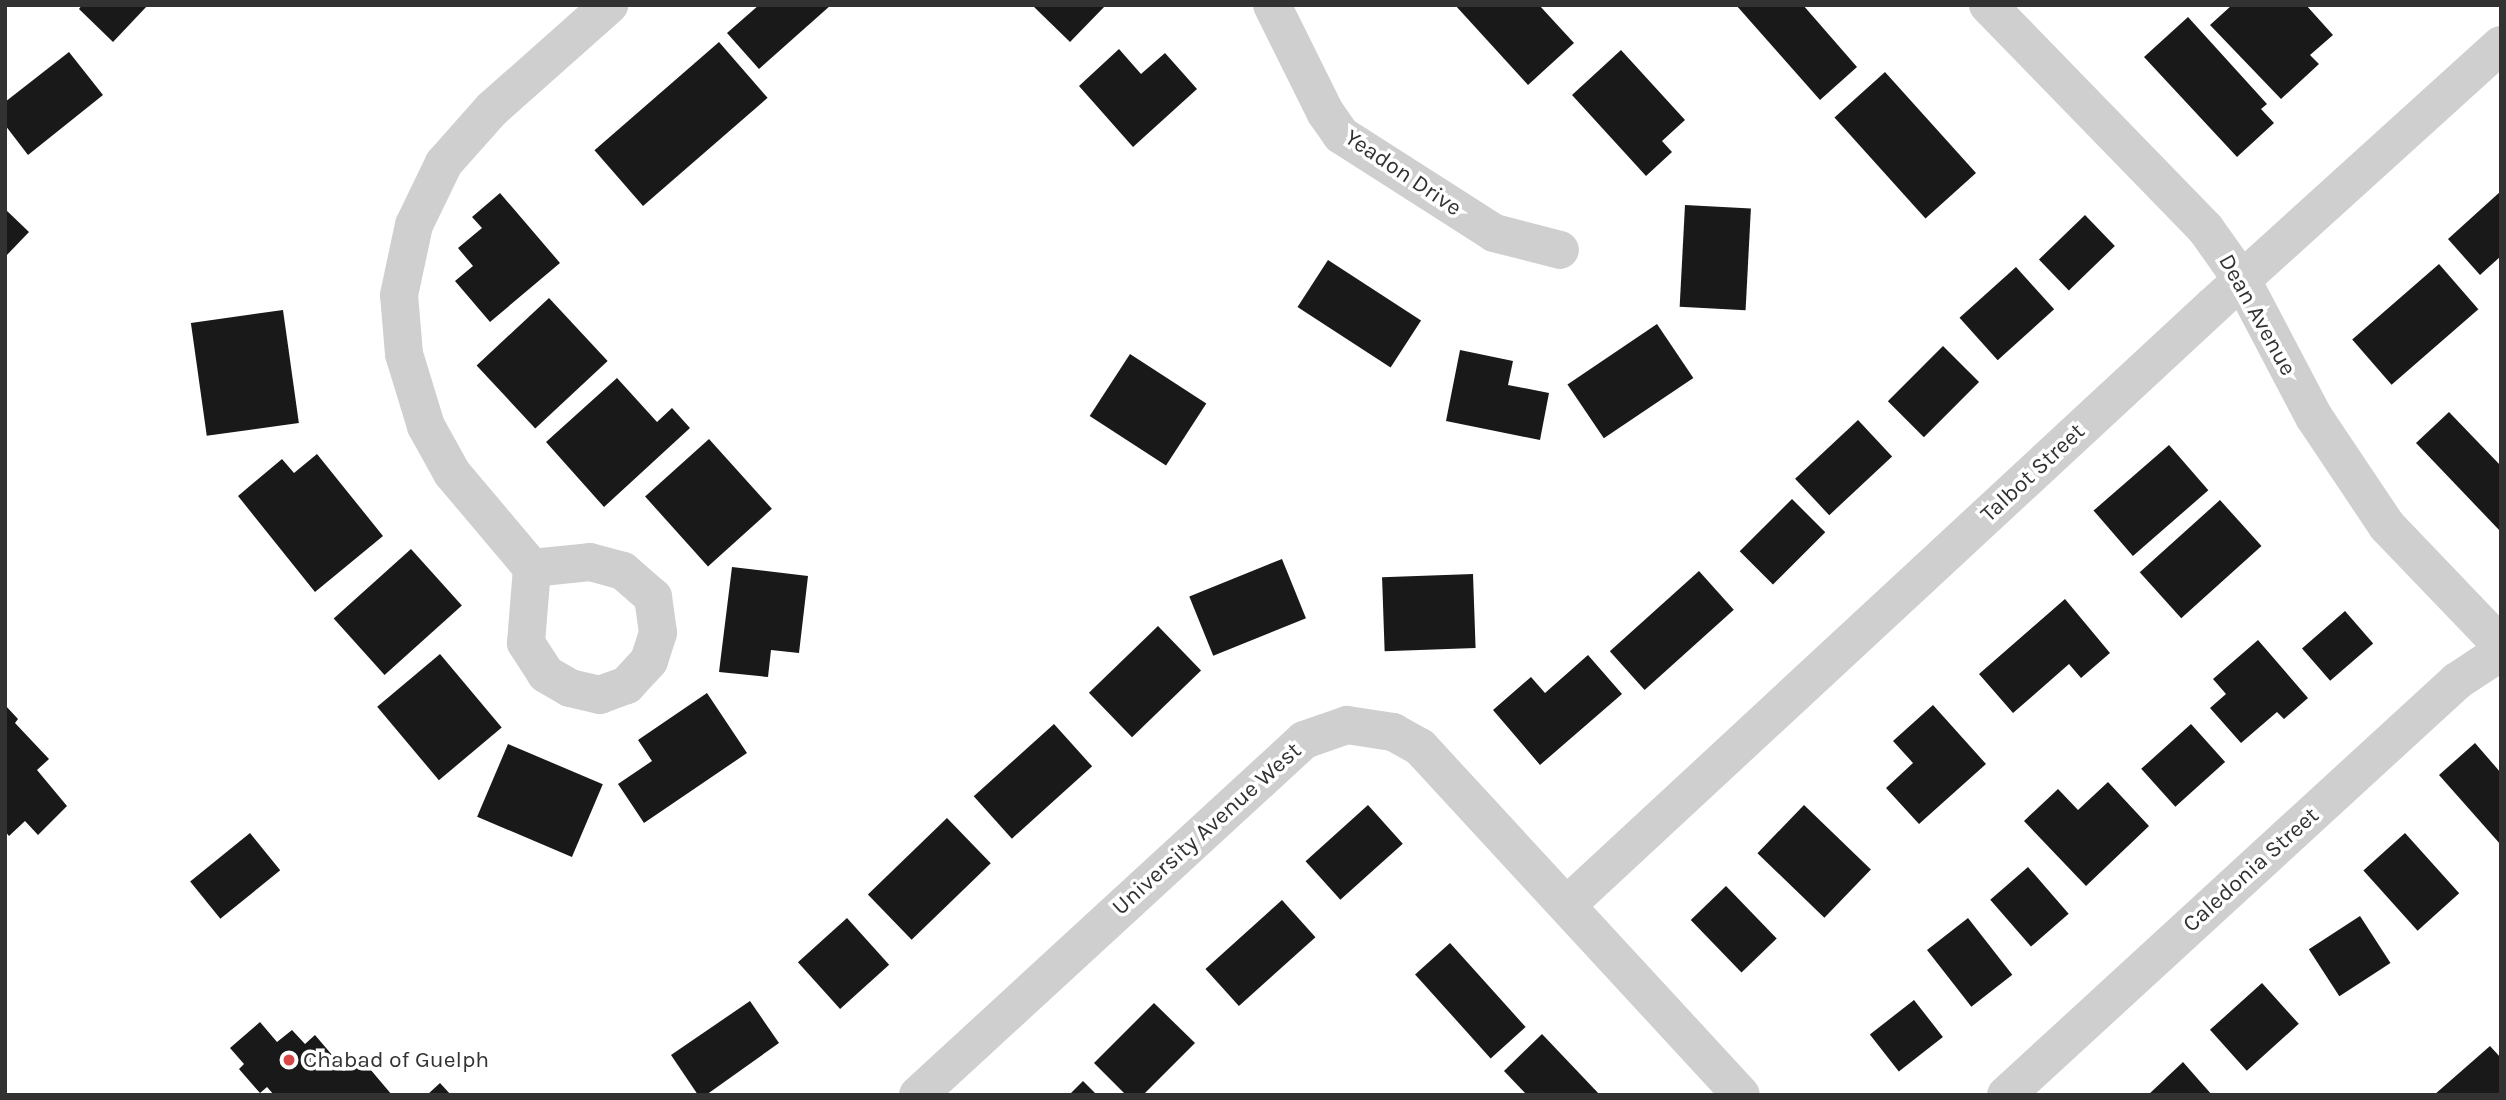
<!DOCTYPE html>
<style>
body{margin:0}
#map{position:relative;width:2506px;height:1100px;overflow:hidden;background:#fff;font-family:Karla,sans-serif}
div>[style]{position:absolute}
.building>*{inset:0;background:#191919;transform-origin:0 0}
.minor>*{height:38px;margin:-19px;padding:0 19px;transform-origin:19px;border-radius:19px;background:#cfcfcf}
.dots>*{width:19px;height:19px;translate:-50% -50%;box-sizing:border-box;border:4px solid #fff;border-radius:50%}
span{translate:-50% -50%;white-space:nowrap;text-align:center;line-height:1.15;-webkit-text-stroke:7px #fff;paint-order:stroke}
.street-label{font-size:23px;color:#323232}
.poi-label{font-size:23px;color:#323232}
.left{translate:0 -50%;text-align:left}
.frame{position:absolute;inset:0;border:7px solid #323232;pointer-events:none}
</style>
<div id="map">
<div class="building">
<i style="clip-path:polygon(82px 5px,148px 5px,113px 42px,79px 9px)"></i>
<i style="clip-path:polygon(759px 5px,831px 5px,759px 69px,727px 33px)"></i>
<i style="clip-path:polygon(1032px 5px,1106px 5px,1070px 42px)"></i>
<i style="clip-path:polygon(1455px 5px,1539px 5px,1574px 43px,1528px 85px)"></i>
<i style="clip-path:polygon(1736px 5px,1803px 5px,1857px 67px,1820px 100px)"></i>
<i style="clip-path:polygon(2232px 5px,2306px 5px,2333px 35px,2310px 55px,2319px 64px,2281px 99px,2210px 25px)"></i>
<i style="clip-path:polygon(2188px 17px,2267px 104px,2261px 109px,2274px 123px,2237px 157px,2144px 57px)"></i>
<i style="left:719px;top:42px;width:74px;height:165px;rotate:49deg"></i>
<i style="clip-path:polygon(1119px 49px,1141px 74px,1165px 53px,1197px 89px,1133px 147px,1079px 86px)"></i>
<i style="clip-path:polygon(1621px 50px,1685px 120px,1662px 141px,1672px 152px,1646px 176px,1572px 95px)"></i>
<i style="clip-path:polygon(69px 52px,103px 95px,28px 155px,5px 125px,5px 102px)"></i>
<i style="left:1885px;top:72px;width:136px;height:68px;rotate:48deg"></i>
<i style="clip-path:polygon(2501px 191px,2501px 256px,2480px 275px,2448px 239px)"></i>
<i style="clip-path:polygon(500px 193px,560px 263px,490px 322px,455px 281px,473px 266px,458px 248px,482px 228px,472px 217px)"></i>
<i style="left:1685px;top:205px;width:66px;height:102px;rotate:3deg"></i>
<i style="clip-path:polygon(5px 209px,29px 232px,5px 257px)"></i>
<i style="left:2085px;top:215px;width:43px;height:64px;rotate:46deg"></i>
<i style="left:1328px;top:260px;width:111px;height:56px;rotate:33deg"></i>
<i style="left:2439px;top:264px;width:60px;height:115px;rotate:49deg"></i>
<i style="left:2016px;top:267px;width:57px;height:76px;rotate:48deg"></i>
<i style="left:549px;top:298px;width:86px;height:99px;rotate:47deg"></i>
<i style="left:283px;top:310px;width:114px;height:93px;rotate:82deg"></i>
<i style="left:1657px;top:324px;width:65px;height:108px;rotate:56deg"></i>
<i style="left:1943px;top:346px;width:51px;height:78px;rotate:45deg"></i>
<i style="clip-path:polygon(1460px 350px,1513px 361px,1508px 385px,1549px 393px,1540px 440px,1446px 421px)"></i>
<i style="left:1130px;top:354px;width:91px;height:74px;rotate:33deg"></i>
<i style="clip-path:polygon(617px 378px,657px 422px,672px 408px,690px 428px,604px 507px,546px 442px)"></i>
<i style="clip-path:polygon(2449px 412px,2501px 466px,2501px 532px,2416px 443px)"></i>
<i style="left:1858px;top:420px;width:50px;height:86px;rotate:47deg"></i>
<i style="left:709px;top:439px;width:94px;height:86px;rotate:48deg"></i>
<i style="left:2169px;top:445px;width:60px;height:100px;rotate:49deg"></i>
<i style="clip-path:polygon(317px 454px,383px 536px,315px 592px,238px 496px,282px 459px,294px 473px)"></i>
<i style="left:1792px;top:499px;width:47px;height:74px;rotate:45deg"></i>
<i style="left:2220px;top:500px;width:62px;height:108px;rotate:48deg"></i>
<i style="left:411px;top:549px;width:76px;height:104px;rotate:48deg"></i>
<i style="left:1282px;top:559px;width:64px;height:100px;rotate:68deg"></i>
<i style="clip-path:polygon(732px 567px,808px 576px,799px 653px,771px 650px,768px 677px,719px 672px)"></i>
<i style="left:1699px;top:571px;width:52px;height:120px;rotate:48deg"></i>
<i style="left:1473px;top:574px;width:74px;height:91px;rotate:88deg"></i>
<i style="clip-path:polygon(2065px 599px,2110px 653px,2081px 678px,2069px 664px,2013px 713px,1979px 674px)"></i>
<i style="left:2345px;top:611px;width:43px;height:57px;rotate:49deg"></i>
<i style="left:1158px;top:626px;width:62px;height:96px;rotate:46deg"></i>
<i style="clip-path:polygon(2258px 640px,2308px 698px,2284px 719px,2277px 712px,2241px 743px,2210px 708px,2226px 694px,2213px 679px)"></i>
<i style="left:440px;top:654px;width:96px;height:82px;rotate:50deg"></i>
<i style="clip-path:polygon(1588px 655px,1622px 694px,1540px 765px,1493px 710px,1531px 677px,1545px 693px)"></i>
<i style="clip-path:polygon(707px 693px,747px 753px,644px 823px,618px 784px,652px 761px,638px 740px)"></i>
<i style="clip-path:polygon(5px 705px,18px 719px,15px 723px,49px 759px,37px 770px,67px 806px,38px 835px,25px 821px,9px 836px,5px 831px)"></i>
<i style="clip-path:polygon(1933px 705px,1986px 764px,1919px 824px,1886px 788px,1913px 763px,1893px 741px)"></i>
<i style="left:1054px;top:724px;width:57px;height:108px;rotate:48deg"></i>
<i style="left:2191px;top:724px;width:51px;height:67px;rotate:48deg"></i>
<i style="clip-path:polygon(2475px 743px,2501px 773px,2501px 845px,2439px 775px)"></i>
<i style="left:508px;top:744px;width:103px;height:79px;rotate:23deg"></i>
<i style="clip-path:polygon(2108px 782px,2149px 826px,2086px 886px,2024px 821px,2058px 789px,2078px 810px)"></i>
<i style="left:1368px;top:805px;width:52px;height:84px;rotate:48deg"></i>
<i style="left:1804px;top:805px;width:93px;height:67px;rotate:44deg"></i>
<i style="left:947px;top:818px;width:63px;height:110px;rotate:46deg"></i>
<i style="left:250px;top:833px;width:48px;height:77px;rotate:51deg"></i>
<i style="left:2405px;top:833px;width:81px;height:56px;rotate:48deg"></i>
<i style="left:2028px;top:867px;width:62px;height:50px;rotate:49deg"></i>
<i style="left:1726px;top:886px;width:73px;height:49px;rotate:46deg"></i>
<i style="left:1282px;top:900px;width:50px;height:103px;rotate:48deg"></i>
<i style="left:2360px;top:916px;width:56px;height:61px;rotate:57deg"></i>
<i style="left:847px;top:918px;width:63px;height:66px;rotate:48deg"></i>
<i style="left:1968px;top:918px;width:72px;height:52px;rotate:52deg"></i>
<i style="left:1450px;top:943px;width:113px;height:47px;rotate:48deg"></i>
<i style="left:2262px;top:983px;width:55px;height:70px;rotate:48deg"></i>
<i style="left:1914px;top:1000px;width:47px;height:56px;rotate:52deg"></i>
<i style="clip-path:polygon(750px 1001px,779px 1043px,706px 1095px,698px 1095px,671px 1055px)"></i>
<i style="clip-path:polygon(1154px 1003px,1195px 1043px,1143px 1095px,1126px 1095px,1094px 1063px)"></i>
<i style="clip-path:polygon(260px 1022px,277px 1042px,292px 1030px,305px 1044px,315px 1035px,344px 1069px,359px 1056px,392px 1095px,274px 1095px,267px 1087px,260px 1093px,239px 1069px,244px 1064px,230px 1048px)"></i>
<i style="clip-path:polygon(1542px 1034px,1600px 1095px,1527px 1095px,1504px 1071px)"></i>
<i style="clip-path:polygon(2490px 1046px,2501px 1058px,2501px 1095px,2434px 1095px)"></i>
<i style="clip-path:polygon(2183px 1062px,2212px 1095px,2148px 1095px)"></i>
<i style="clip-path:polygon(1083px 1081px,1097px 1095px,1069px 1095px)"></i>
<i style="clip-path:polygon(440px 1083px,451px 1095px,427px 1095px)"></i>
</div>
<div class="minor">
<i style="left:1272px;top:5px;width:119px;rotate:63.6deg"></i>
<i style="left:1325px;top:112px;width:28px;rotate:55deg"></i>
<i style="left:1341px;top:135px;width:182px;rotate:32.6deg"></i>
<i style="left:1494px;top:233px;width:68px;rotate:14.4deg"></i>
<i style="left:1988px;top:5px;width:311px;rotate:45.8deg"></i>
<i style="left:2205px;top:228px;width:64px;rotate:54.6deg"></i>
<i style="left:2242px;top:280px;width:155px;rotate:62.3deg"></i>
<i style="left:2314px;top:417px;width:131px;rotate:56.2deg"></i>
<i style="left:2387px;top:526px;width:165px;rotate:46.2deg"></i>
<i style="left:532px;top:568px;width:58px;rotate:-5.9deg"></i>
<i style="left:590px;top:562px;width:34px;rotate:15deg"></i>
<i style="left:623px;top:571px;width:40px;rotate:41deg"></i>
<i style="left:653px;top:597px;width:36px;rotate:82deg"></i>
<i style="left:658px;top:633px;width:29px;rotate:108deg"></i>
<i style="left:649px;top:661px;width:33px;rotate:133deg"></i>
<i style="left:627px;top:685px;width:29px;rotate:160deg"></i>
<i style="left:600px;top:695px;width:31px;rotate:-167deg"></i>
<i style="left:570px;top:688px;width:28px;rotate:-150deg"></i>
<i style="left:546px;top:674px;width:37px;rotate:-123deg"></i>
<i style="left:526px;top:643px;width:75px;rotate:-85.4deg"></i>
<i style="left:532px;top:568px;width:124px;rotate:-130.1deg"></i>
<i style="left:452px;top:473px;width:54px;rotate:-119deg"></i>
<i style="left:426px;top:426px;width:75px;rotate:-107deg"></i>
<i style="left:404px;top:354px;width:59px;rotate:-94.8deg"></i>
<i style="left:399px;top:295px;width:72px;rotate:-77.9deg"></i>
<i style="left:414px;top:225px;width:69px;rotate:-64.2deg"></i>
<i style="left:444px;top:163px;width:72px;rotate:-48.4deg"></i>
<i style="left:492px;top:109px;width:157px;rotate:-41.6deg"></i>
<i style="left:1568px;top:904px;width:881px;rotate:-42.84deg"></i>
<i style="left:2214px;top:305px;width:387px;rotate:-42.2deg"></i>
<i style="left:918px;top:1095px;width:524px;rotate:-42.6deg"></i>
<i style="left:1304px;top:740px;width:46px;rotate:-19.2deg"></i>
<i style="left:1347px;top:725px;width:47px;rotate:8.7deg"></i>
<i style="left:1393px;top:732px;width:31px;rotate:29deg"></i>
<i style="left:1420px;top:747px;width:473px;rotate:47.3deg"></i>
<i style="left:2006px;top:1095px;width:612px;rotate:-42.55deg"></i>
<i style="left:2457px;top:681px;width:53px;rotate:-33.4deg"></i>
</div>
<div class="dots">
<i style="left:289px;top:1060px;background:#d84646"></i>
</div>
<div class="street-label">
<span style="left:1403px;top:173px;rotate:34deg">Yeadon Drive</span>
<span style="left:2257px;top:315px;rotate:61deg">Dean Avenue</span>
<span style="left:2033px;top:473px;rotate:-43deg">Talbot Street</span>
<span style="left:1207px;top:829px;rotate:-42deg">University Avenue West</span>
<span style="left:2251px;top:870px;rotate:-42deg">Caledonia Street</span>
</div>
<div class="poi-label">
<span class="left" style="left:303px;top:1060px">Chabad of Guelph</span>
</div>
<div class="frame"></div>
</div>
